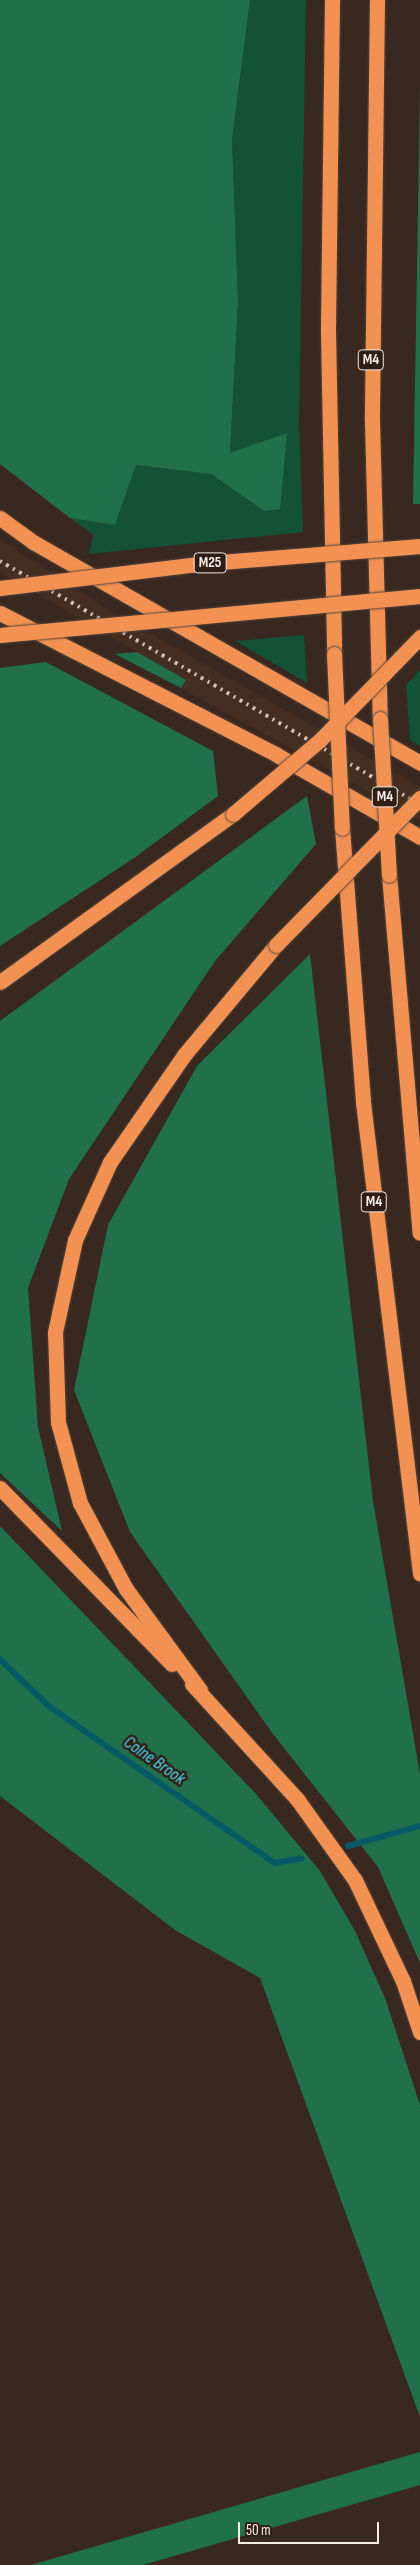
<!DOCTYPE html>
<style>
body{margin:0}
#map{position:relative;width:420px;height:2565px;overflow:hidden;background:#38281f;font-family:"Sofia Sans Condensed",sans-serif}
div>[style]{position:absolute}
.built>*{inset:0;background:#442e21}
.green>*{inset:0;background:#135236}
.forest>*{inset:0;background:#21704c}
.stream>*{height:5.5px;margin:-2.75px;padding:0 2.75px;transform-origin:2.75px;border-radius:2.75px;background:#055a65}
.roads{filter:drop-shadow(0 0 1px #53453d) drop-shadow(0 0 1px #53453d)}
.highway>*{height:15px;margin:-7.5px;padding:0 7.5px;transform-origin:7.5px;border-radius:7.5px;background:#f29151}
.rail>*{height:4px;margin-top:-2px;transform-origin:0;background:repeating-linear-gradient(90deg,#cec2bc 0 2.5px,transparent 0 7.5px)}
.bridges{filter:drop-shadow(0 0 1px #53453d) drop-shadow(0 0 1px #53453d)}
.highway-bridge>*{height:15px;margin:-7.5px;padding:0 7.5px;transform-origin:7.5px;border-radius:7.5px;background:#f29151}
span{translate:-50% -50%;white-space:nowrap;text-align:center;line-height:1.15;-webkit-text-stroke:5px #2e1e15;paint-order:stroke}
.shield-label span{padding:1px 4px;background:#2e1e15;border:1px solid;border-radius:4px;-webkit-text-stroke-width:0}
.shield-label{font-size:15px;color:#f7ece6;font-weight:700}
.water-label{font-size:18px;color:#4dd8ed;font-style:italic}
.scale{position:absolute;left:238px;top:2522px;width:141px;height:22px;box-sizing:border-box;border:2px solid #f7ece6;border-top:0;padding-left:6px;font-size:15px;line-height:18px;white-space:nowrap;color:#f7ece6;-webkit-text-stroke:4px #2e1e15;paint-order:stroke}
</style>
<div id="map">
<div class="built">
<i style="clip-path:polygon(0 539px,99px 604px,420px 787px,420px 820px,181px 688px,186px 680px,0 572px)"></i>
</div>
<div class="green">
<i style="clip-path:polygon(250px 0,306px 0,299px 424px,303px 532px,89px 554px,93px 535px,70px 518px,115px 525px,136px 465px,211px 474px,264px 511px,230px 454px,238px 301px,232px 140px)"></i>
<i style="clip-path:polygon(304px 635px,307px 683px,235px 641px)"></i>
<i style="clip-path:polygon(420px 670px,420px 746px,410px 740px,406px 685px)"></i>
</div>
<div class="forest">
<i style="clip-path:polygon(0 0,250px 0,232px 140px,238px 301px,230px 453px,287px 433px,280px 509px,264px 511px,211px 474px,136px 465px,115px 525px,70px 518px,0 464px)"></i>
<i style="clip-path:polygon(420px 87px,420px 504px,413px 504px)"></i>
<i style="clip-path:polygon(137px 652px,186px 680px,181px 688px,115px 654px)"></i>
<i style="clip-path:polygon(46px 662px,213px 751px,218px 796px,134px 858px,0 946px,0 668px)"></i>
<i style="clip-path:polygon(307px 796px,316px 844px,215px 961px,69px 1179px,28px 1288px,38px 1427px,62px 1531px,0 1473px,0 1021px)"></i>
<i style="clip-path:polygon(310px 954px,373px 1501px,420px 1774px,420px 1963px,378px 1867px,273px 1734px,130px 1532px,74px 1390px,108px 1225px,197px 1066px)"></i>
<i style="clip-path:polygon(0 1526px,256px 1794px,320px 1871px,355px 1931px,385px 1998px,420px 2105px,420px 2417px,260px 1978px,175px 1930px,0 1796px)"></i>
<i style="clip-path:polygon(420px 2452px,420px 2485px,143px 2565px,31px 2565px)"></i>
</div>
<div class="stream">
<i style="left:0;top:1659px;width:68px;rotate:43.8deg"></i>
<i style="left:49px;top:1706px;width:275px;rotate:34.8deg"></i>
<i style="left:275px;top:1863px;width:27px;rotate:-10deg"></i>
<i style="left:348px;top:1846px;width:75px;rotate:-15.5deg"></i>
</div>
<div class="roads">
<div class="highway">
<i style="left:332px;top:0;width:331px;rotate:90.7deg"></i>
<i style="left:328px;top:331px;width:323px;rotate:88.9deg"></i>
<i style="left:377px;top:0;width:421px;rotate:90.7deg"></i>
<i style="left:372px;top:421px;width:298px;rotate:88.5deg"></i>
<i style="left:0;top:518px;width:41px;rotate:36deg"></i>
<i style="left:33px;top:542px;width:446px;rotate:29.7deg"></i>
<i style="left:0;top:613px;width:311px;rotate:27.1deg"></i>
<i style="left:277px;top:755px;width:165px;rotate:29.8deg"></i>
<i style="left:342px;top:828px;width:275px;rotate:85.6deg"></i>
<i style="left:363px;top:1102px;width:475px;rotate:83.1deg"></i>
<i style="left:389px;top:875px;width:359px;rotate:85.1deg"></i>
<i style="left:0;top:982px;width:287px;rotate:-35.8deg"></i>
<i style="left:0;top:1488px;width:246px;rotate:45.7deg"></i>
<i style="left:192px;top:1684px;width:156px;rotate:47.6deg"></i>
<i style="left:297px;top:1799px;width:100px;rotate:54.4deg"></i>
<i style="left:355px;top:1880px;width:112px;rotate:64.6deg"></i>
<i style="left:403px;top:1981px;width:54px;rotate:71.6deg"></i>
<i style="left:200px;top:1690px;width:125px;rotate:-126.2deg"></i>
<i style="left:126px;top:1589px;width:98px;rotate:-118.1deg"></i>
<i style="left:80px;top:1503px;width:84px;rotate:-105.2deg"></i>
<i style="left:58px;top:1422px;width:90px;rotate:-91.9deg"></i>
<i style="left:55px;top:1332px;width:94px;rotate:-77.7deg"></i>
<i style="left:75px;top:1240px;width:85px;rotate:-65.8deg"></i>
<i style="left:110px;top:1162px;width:130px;rotate:-55.3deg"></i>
<i style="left:184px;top:1055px;width:143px;rotate:-50.1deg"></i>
</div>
</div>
<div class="rail">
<i style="left:0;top:561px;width:485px;rotate:30.1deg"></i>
</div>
<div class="bridges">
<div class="highway-bridge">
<i style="left:0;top:588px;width:209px;rotate:-6.9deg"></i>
<i style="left:208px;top:563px;width:213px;rotate:-4.6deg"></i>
<i style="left:0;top:635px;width:422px;rotate:-5.3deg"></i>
<i style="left:334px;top:654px;width:174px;rotate:87.4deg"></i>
<i style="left:380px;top:719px;width:156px;rotate:86.7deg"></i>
<i style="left:233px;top:814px;width:114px;rotate:-40.4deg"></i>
<i style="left:320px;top:740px;width:144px;rotate:-45.8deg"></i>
<i style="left:276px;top:945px;width:206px;rotate:-45.6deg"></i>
</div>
</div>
<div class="shield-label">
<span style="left:371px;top:360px">M4</span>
<span style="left:210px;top:563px">M25</span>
<span style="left:385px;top:797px">M4</span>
<span style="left:374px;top:1202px">M4</span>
</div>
<div class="water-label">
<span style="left:154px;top:1761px;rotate:35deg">Colne Brook</span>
</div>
<div class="scale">50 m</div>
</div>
